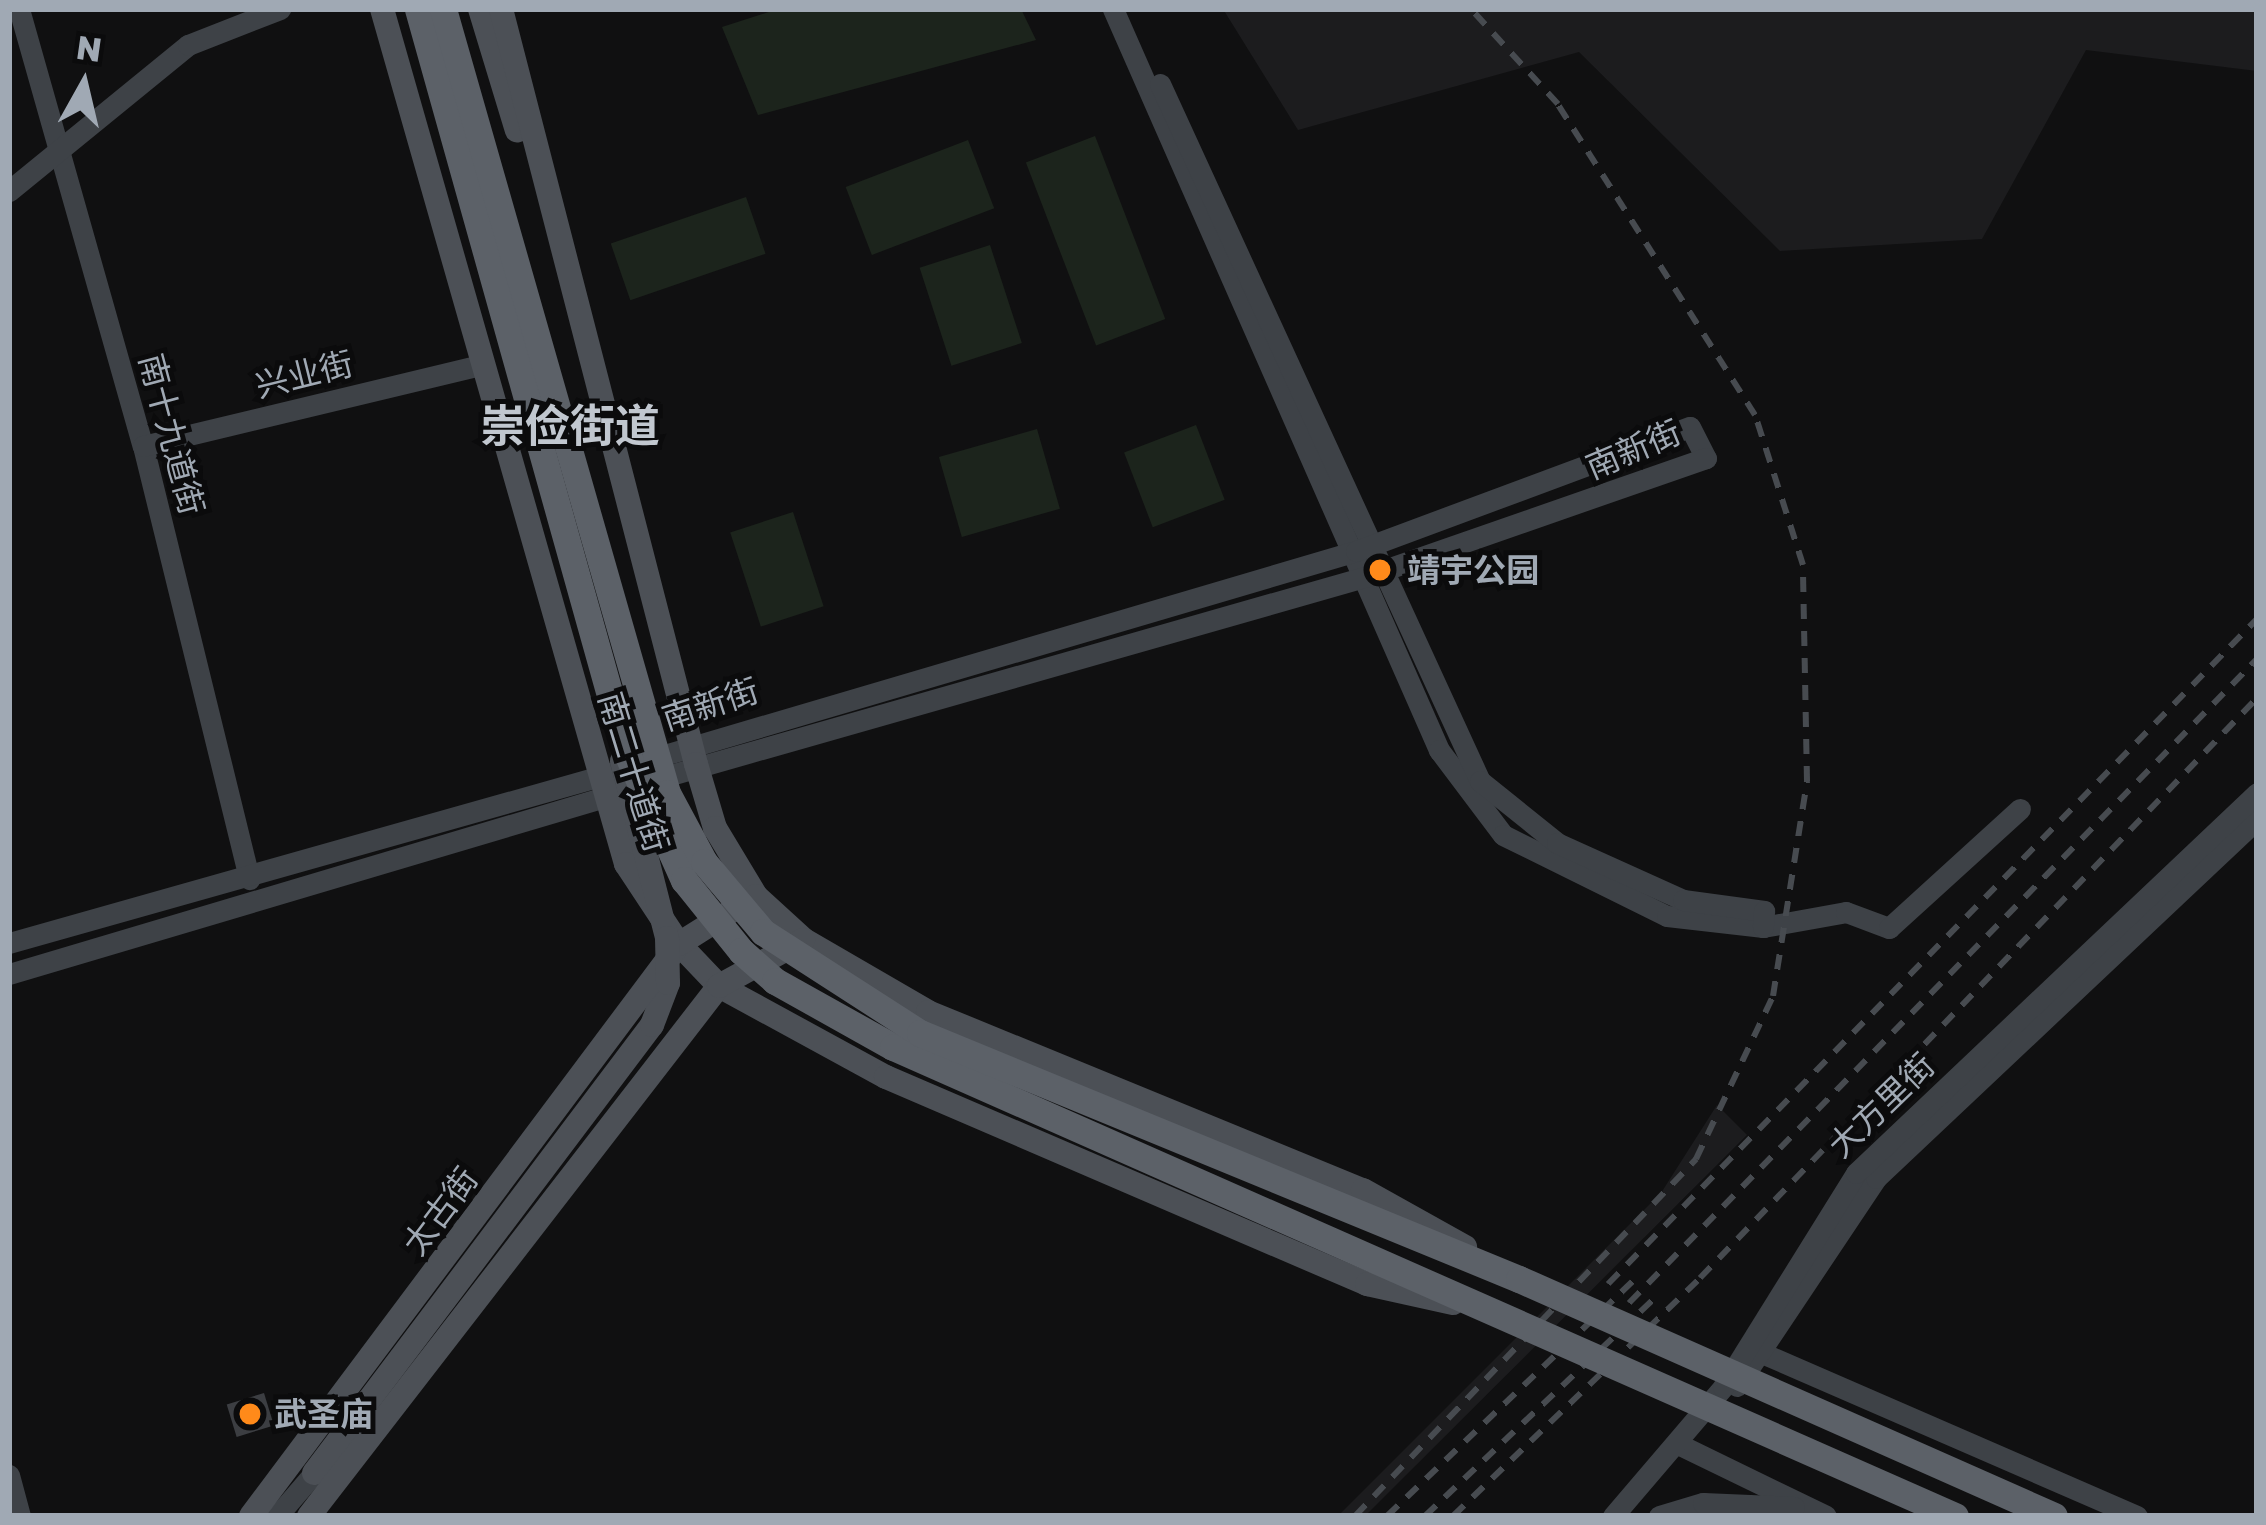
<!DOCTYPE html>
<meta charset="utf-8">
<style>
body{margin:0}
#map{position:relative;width:2266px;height:1525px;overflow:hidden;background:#101011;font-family:"Golos Text","Noto Sans SC",sans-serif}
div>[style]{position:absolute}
.built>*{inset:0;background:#1c1c1e}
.green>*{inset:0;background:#1c241c;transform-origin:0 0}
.building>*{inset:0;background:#3c3e42;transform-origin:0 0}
.secondary>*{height:21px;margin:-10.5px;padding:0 10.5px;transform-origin:10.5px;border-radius:10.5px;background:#3e4247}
.primary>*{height:24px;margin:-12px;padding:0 12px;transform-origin:12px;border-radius:12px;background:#4c5056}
.rail>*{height:6px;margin-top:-3px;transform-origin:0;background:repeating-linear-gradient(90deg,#474b50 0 15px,transparent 0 27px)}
.primary-bridge>*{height:24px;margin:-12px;padding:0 12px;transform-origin:12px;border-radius:12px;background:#4c5056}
.highway-bridge>*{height:27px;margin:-13.5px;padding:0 13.5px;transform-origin:13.5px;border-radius:13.5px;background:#5c6168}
.dots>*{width:33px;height:33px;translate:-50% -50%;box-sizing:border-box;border:6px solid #0b0b0c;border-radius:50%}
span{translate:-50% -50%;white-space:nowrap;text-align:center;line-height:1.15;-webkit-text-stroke:10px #0b0b0c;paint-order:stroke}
.street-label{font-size:33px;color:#a0a9b4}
.poi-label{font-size:33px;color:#a0a9b4;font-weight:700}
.left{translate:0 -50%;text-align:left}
.district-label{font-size:45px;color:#c1c7cf;font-weight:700}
.frame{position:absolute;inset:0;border:12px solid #a0a9b4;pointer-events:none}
.north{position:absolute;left:24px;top:24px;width:120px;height:120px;-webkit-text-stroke:9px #0b0b0c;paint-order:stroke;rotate:8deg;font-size:33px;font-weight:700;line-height:48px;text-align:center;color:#a0a9b4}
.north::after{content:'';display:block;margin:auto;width:42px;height:54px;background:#a0a9b4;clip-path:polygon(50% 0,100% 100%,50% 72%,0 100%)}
</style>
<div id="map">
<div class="built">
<i style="clip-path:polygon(1223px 9px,2257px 9px,2257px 71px,2086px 50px,1982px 239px,1780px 251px,1579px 52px,1298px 130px)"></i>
<i style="clip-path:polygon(1717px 1105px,1747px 1135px,1365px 1516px,1338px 1516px,1661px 1193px)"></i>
</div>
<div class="green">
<i style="clip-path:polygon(778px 9px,1021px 9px,1036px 40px,758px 115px,722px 27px)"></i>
<i style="left:1095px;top:136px;width:196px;height:74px;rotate:69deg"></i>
<i style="left:968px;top:140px;width:73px;height:131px;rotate:69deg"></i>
<i style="left:746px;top:197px;width:60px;height:143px;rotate:71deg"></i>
<i style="left:990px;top:245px;width:103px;height:74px;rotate:72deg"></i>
<i style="left:1196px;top:425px;width:80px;height:77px;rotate:69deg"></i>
<i style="left:1037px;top:429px;width:83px;height:102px;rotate:74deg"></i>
<i style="left:793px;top:512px;width:99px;height:66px;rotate:72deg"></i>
</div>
<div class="building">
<i style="left:264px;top:1393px;width:34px;height:39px;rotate:73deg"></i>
</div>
<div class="secondary">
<i style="left:19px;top:9px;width:454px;rotate:74.2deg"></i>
<i style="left:143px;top:446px;width:446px;rotate:76.2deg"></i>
<i style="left:1113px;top:9px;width:810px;rotate:66.25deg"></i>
<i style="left:1439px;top:750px;width:106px;rotate:53deg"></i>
<i style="left:1503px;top:835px;width:183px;rotate:26.3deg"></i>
<i style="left:1667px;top:916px;width:97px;rotate:6.5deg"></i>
<i style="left:1763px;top:927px;width:84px;rotate:-10.2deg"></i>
<i style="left:1846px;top:912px;width:46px;rotate:20.4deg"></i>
<i style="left:1889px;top:928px;width:177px;rotate:-42.3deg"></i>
<i style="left:1160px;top:84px;width:767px;rotate:65.34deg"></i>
<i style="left:1480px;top:781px;width:99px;rotate:38.8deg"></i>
<i style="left:1557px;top:843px;width:138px;rotate:24.3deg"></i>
<i style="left:1683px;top:900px;width:82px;rotate:7.7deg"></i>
<i style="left:1764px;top:911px;width:16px;rotate:94deg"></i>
<i style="left:9px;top:191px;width:231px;rotate:-39.2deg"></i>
<i style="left:188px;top:45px;width:99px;rotate:-21.4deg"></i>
<i style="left:143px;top:446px;width:347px;rotate:-13.5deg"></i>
<i style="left:644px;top:761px;width:742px;rotate:-16.43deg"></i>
<i style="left:1356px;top:551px;width:356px;rotate:-20.4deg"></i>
<i style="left:1690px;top:427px;width:35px;rotate:63deg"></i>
<i style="left:1706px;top:458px;width:358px;rotate:160.8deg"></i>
<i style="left:1368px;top:576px;width:744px;rotate:164.08deg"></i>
<i style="left:9px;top:943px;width:630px;rotate:-15.76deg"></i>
<i style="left:9px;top:974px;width:635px;rotate:-16.55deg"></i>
<i style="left:1762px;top:1353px;width:409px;rotate:23.5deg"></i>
<i style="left:1737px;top:1386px;width:250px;rotate:-56.2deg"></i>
<i style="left:1876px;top:1178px;width:523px;rotate:-43.3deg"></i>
<i style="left:1680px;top:1445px;width:162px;rotate:25.9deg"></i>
<i style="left:9px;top:1475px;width:42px;rotate:75deg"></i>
<i style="left:277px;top:1516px;width:57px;rotate:-49.3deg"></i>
<i style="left:1613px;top:1516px;width:170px;rotate:-49.5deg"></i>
<i style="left:1723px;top:1387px;width:252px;rotate:-58.1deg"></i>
<i style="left:1856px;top:1173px;width:552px;rotate:-43.46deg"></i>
<i style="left:1659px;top:1516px;width:46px;rotate:-16.5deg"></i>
<i style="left:1703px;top:1503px;width:91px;rotate:2.5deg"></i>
</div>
<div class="primary">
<i style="left:382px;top:9px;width:889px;rotate:74.07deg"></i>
<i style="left:626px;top:864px;width:96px;rotate:56.5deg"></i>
<i style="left:679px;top:944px;width:58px;rotate:46.4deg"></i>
<i style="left:719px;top:986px;width:190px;rotate:28.6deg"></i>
<i style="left:886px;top:1077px;width:524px;rotate:23.28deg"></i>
<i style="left:1367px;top:1284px;width:88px;rotate:12.5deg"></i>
<i style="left:480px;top:9px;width:127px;rotate:73.1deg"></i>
<i style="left:501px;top:9px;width:780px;rotate:75.52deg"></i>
<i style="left:696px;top:764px;width:67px;rotate:73.5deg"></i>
<i style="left:715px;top:828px;width:79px;rotate:58.9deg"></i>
<i style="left:756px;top:896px;width:65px;rotate:42.5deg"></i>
<i style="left:804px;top:940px;width:143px;rotate:30.1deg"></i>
<i style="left:928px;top:1012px;width:470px;rotate:22.3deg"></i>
<i style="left:1363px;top:1190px;width:117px;rotate:29.2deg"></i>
<i style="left:314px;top:1473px;width:561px;rotate:-52.97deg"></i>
<i style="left:652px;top:1025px;width:45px;rotate:-69.1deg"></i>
<i style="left:251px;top:1516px;width:714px;rotate:-53.19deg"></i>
<i style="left:679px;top:944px;width:64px;rotate:-32.2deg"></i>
<i style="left:309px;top:1516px;width:670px;rotate:-52.28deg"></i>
<i style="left:719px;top:986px;width:96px;rotate:-28.7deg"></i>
</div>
<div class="rail">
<i style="left:1608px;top:1284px;width:929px;rotate:-45.7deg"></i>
<i style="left:1629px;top:1303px;width:900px;rotate:-45.72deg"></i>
<i style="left:1355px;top:1516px;width:494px;rotate:-46.3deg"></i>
<i style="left:1696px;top:1159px;width:180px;rotate:-64.7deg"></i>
<i style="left:1773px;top:996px;width:218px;rotate:-81deg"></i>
<i style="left:1807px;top:781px;width:216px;rotate:-91.1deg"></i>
<i style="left:1803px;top:565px;width:157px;rotate:-107.7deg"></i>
<i style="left:1755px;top:415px;width:368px;rotate:-122.4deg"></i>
<i style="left:1558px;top:104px;width:129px;rotate:-132.5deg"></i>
<i style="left:1387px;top:1516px;width:342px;rotate:-43.7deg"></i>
<i style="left:1425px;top:1516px;width:318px;rotate:-43.5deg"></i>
<i style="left:1453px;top:1516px;width:343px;rotate:-43.9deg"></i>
<i style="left:1700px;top:1278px;width:804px;rotate:-46.16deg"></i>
</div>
<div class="primary-bridge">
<i style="left:622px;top:761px;width:183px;rotate:75.7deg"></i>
<i style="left:667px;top:938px;width:45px;rotate:88.7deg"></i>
</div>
<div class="highway-bridge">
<i style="left:418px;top:9px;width:768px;rotate:74.37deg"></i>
<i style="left:625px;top:749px;width:144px;rotate:65.8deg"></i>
<i style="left:684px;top:880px;width:91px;rotate:51.2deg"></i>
<i style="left:741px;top:951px;width:45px;rotate:41.4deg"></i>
<i style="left:775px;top:981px;width:135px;rotate:29.2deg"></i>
<i style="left:893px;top:1047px;width:1161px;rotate:23.83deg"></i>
<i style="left:443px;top:9px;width:815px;rotate:74.05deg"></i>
<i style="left:667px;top:793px;width:78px;rotate:61.8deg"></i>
<i style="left:704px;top:862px;width:92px;rotate:49.9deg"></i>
<i style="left:763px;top:932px;width:187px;rotate:32.8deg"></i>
<i style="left:920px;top:1033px;width:648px;rotate:22.33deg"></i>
<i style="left:1519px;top:1279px;width:585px;rotate:23.89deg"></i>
</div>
<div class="dots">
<i style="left:1380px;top:570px;background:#ff8a1a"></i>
<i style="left:250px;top:1414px;background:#ff8a1a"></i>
</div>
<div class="street-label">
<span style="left:304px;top:374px;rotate:-14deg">兴业街</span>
<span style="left:172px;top:434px;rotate:75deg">南十九道街</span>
<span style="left:1633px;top:449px;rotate:-23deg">南新街</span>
<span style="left:710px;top:704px;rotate:-18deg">南新街</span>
<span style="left:634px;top:772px;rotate:73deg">南二十道街</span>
<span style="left:1881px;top:1105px;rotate:-44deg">大方里街</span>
<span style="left:440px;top:1211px;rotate:-53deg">太古街</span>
</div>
<div class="poi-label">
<span class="left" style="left:1407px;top:570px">靖宇公园</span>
<span class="left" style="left:274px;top:1414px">武圣庙</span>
</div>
<div class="district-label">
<span style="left:570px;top:426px">崇俭街道</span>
</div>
<div class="frame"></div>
<div class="north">N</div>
</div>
